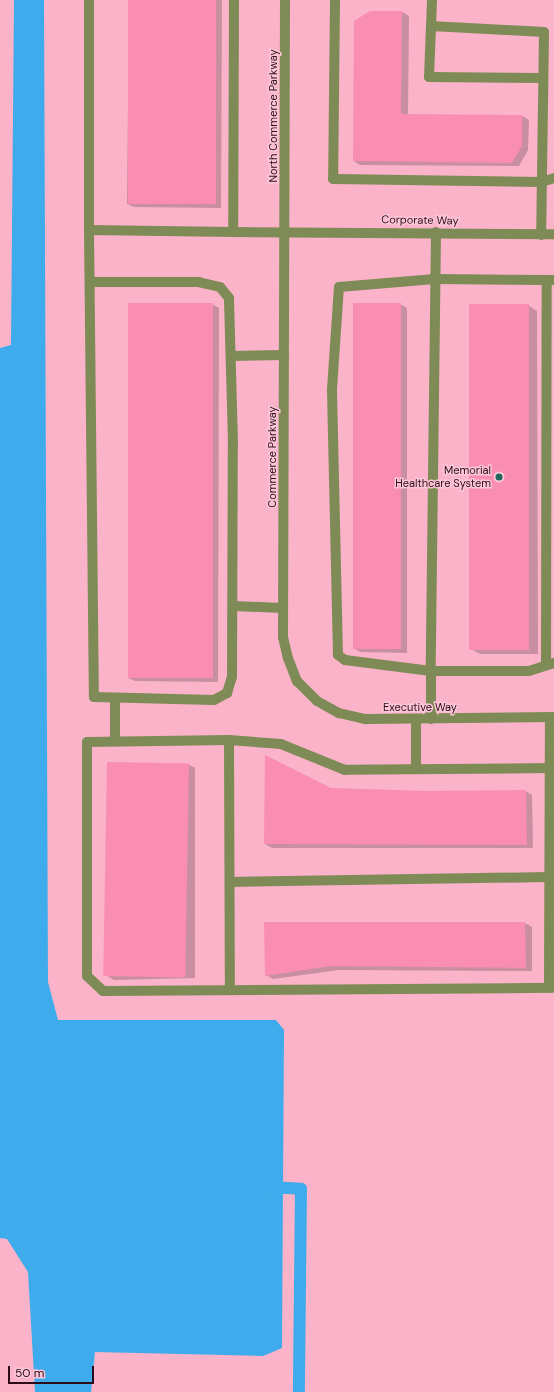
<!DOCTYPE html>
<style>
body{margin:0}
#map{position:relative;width:554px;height:1392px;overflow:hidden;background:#fab3c9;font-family:"DM Sans",sans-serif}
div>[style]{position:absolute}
.water>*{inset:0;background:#3eacec}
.shadow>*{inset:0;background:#0003}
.canal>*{height:12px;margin:-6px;padding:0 6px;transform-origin:6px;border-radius:6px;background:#3eacec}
.building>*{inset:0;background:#f98db2;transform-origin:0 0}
.minor>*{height:10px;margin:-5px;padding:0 5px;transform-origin:5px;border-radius:5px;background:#7f8b56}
.dots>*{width:11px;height:11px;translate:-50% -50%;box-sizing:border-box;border:2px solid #fdc6d6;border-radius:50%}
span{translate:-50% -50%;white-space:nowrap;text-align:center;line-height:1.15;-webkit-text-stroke:3px #fdc6d6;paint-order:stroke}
.street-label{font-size:11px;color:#2b0c18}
.poi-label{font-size:11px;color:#2b0c18}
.right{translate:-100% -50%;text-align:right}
.scale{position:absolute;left:8px;top:1366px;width:86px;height:18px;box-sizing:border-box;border:2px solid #2b0c18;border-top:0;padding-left:5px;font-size:12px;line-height:14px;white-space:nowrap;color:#2b0c18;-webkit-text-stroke:3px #fdc6d6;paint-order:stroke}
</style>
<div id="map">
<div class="water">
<i style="clip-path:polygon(14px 0,44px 0,48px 982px,58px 1020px,276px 1020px,284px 1030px,282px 1348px,263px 1356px,95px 1352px,91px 1392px,35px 1392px,28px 1272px,7px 1239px,0 1238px,0 348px,11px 345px)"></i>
</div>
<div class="shadow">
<i style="clip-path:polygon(129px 0,222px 0,221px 208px,134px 207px,127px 204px)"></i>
<i style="clip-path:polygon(371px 12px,402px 12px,409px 16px,408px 115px,522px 116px,529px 120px,528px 150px,519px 166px,360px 165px,354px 161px)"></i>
<i style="clip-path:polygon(212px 304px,219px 308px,218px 682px,135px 681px,128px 678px)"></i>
<i style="clip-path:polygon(400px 304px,407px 308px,407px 653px,361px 652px,355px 649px)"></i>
<i style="clip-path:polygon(528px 305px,537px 311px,538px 654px,480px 654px,471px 649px)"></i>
<i style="clip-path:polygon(188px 764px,195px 768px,195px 978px,114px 980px,107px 976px)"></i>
<i style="clip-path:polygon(330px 789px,426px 792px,525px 791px,532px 795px,533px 848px,272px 848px,265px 844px)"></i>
<i style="clip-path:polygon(525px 923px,532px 927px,532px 971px,339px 970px,273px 979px,266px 975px)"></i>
</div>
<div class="canal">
<i style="left:268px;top:1187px;width:33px;rotate:3deg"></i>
<i style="left:301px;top:1189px;width:203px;rotate:90.6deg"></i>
</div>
<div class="building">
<i style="left:128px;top:0;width:88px;height:204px"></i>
<i style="clip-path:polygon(370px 11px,402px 11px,401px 114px,522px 115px,522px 146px,512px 163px,353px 161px,354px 21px)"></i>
<i style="left:128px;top:303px;width:85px;height:375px"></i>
<i style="left:353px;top:303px;width:48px;height:346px"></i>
<i style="left:529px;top:304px;width:346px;height:60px;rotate:90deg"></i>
<i style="clip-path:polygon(265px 755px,331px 788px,426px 791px,526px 790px,527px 845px,264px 844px)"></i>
<i style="left:107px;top:762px;width:82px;height:214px;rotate:1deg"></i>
<i style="clip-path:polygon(264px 922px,525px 922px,526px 968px,331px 966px,265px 976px)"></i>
</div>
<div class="minor">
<i style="left:89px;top:0;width:230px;rotate:90deg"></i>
<i style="left:89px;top:230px;width:467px;rotate:89.4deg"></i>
<i style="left:94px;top:697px;width:120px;rotate:1.4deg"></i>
<i style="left:214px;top:700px;width:15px;rotate:-28deg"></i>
<i style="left:227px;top:693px;width:17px;rotate:-73deg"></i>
<i style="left:232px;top:677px;width:234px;rotate:-89.8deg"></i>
<i style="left:233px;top:443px;width:145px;rotate:-91.6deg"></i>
<i style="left:229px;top:298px;width:14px;rotate:-129deg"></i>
<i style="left:220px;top:287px;width:22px;rotate:-167deg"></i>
<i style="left:199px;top:282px;width:109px;rotate:180deg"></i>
<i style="left:234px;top:0;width:232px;rotate:90.2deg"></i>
<i style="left:233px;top:232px;width:321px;rotate:0.4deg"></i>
<i style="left:285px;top:0;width:637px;rotate:90.18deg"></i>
<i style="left:283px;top:637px;width:22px;rotate:77deg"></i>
<i style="left:288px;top:658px;width:25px;rotate:69deg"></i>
<i style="left:297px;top:681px;width:28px;rotate:45deg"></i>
<i style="left:317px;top:701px;width:25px;rotate:29deg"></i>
<i style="left:339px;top:713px;width:28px;rotate:13deg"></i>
<i style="left:366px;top:719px;width:188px;rotate:-0.6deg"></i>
<i style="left:335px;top:0;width:179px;rotate:90.6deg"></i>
<i style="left:333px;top:179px;width:209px;rotate:0.8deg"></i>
<i style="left:542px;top:182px;width:13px;rotate:-18deg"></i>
<i style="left:432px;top:0;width:26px;rotate:92deg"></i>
<i style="left:431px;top:26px;width:113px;rotate:3deg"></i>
<i style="left:544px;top:32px;width:203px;rotate:90.8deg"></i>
<i style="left:431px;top:26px;width:51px;rotate:92.2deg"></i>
<i style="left:429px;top:77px;width:114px;rotate:0.5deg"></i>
<i style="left:89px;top:230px;width:144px;rotate:0.8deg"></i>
<i style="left:436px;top:232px;width:439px;rotate:90.7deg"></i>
<i style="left:431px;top:671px;width:98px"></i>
<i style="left:529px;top:671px;width:26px;rotate:-18deg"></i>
<i style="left:232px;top:356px;width:52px;rotate:-1.1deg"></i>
<i style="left:234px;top:606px;width:49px;rotate:2.3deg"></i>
<i style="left:546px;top:665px;width:384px;rotate:-89.9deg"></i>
<i style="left:416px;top:719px;width:50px;rotate:90deg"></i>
<i style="left:431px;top:719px;width:48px;rotate:-90deg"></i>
<i style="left:431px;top:671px;width:87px;rotate:-172.7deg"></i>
<i style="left:345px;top:660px;width:9px;rotate:-144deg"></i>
<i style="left:338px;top:655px;width:266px;rotate:-91.3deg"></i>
<i style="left:332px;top:389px;width:102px;rotate:-86.1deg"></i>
<i style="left:339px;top:287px;width:96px;rotate:-4.8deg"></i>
<i style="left:435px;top:279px;width:119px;rotate:0.5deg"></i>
<i style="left:229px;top:740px;width:250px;rotate:89.8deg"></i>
<i style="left:115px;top:741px;width:43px;rotate:-90deg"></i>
<i style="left:554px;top:768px;width:209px;rotate:179.5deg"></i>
<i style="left:345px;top:770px;width:69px;rotate:-157.9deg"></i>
<i style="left:281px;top:744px;width:52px;rotate:-175.6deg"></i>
<i style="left:229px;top:740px;width:142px;rotate:179.2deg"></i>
<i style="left:87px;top:742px;width:234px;rotate:90deg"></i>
<i style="left:87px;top:976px;width:22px;rotate:43deg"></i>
<i style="left:103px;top:991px;width:451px;rotate:-0.4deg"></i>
<i style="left:230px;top:882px;width:319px;rotate:-0.9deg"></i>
<i style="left:549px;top:988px;width:270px;rotate:-89.8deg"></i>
</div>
<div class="dots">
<i style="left:499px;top:477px;background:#21675b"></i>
</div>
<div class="street-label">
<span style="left:273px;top:116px;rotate:-90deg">North Commerce Parkway</span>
<span style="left:420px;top:220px;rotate:1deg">Corporate Way</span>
<span style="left:272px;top:457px;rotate:-90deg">Commerce Parkway</span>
<span style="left:420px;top:707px">Executive Way</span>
</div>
<div class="poi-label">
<span class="right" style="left:491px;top:477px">Memorial<br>Healthcare System</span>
</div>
<div class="scale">50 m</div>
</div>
